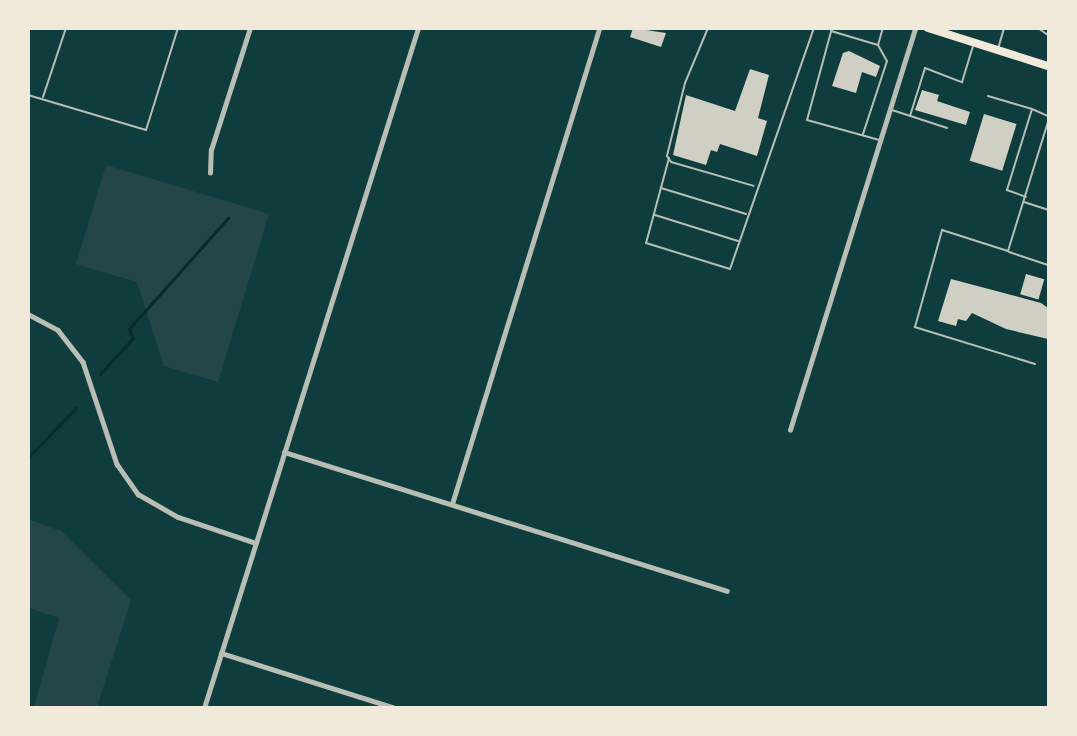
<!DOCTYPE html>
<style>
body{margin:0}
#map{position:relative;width:1077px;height:736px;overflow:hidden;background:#0f3d3e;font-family:Karla,sans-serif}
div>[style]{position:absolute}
.green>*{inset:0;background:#244646}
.stream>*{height:3px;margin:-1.5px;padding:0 1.5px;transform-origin:1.5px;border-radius:1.5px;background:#0a2a2b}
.building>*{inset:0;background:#cfcfc3;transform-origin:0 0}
.service>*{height:2px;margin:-1px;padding:0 1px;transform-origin:1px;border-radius:1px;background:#b8beb3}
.minor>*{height:4.5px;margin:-2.25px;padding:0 2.25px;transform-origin:2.25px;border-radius:2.25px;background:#b8beb3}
.trunk>*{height:8px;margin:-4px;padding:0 4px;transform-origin:4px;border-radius:4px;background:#f1e9da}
span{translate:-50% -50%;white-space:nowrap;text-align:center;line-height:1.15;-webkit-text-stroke:4.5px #f1e9da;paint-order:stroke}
.frame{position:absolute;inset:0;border:30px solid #f1e9da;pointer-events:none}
</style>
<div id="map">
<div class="green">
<i style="clip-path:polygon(106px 165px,269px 214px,218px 382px,164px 366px,137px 282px,76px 264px)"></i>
<i style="clip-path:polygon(28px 519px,61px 531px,131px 600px,97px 707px,34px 707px,59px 618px,29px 608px)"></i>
</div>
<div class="stream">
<i style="left:100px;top:374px;width:49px;rotate:-47.5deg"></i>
<i style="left:133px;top:338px;width:10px;rotate:-114deg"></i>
<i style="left:129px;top:329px;width:149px;rotate:-48.3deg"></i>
<i style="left:28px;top:457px;width:69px;rotate:-45.6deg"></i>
</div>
<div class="building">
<i style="clip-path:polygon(633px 28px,666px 33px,661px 47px,630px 37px)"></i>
<i style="clip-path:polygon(849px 51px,880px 66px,876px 77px,862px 72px,856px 93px,832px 86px,843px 53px)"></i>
<i style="clip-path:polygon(750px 69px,769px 75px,758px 118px,767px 121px,757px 156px,720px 144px,717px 152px,711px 150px,706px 165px,673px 155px,686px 95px,735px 111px)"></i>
<i style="clip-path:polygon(922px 90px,939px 95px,937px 101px,970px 112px,966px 125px,915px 110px)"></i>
<i style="left:984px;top:114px;width:34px;height:49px;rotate:17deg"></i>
<i style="left:1026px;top:274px;width:19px;height:21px;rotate:16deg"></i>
<i style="clip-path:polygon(951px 279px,1041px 303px,1048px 308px,1048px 339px,1006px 329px,972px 313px,966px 321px,958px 319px,956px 326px,938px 321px)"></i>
</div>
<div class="service">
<i style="left:708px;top:28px;width:60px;rotate:112.7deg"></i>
<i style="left:685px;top:83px;width:75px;rotate:103.9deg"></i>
<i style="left:667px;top:156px;width:7px;rotate:56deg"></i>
<i style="left:671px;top:162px;width:86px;rotate:16.1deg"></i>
<i style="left:832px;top:28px;width:95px;rotate:105.2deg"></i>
<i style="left:807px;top:120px;width:75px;rotate:15.5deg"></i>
<i style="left:1038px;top:28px;width:12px;rotate:35deg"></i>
<i style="left:831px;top:31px;width:49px;rotate:16.6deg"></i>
<i style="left:878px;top:45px;width:18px;rotate:61deg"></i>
<i style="left:887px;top:61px;width:77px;rotate:108.2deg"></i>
<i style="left:878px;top:45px;width:18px;rotate:-74deg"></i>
<i style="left:998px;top:49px;width:22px;rotate:-74deg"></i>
<i style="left:28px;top:95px;width:123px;rotate:16.5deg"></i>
<i style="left:146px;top:130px;width:107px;rotate:-72.6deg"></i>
<i style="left:988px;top:96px;width:46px;rotate:16.5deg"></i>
<i style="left:1032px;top:109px;width:85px;rotate:107.2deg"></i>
<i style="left:1007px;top:190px;width:20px;rotate:20deg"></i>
<i style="left:43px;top:97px;width:73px;rotate:-71.6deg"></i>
<i style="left:1032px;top:109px;width:17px;rotate:24deg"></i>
<i style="left:892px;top:110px;width:58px;rotate:18.1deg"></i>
<i style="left:910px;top:116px;width:50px;rotate:-72.6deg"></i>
<i style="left:925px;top:68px;width:40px;rotate:21deg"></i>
<i style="left:962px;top:82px;width:39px;rotate:-73deg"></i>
<i style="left:669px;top:158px;width:88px;rotate:105.1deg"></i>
<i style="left:646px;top:243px;width:88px;rotate:17.2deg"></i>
<i style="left:730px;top:269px;width:255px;rotate:-70.8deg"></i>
<i style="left:661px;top:188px;width:89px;rotate:17deg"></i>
<i style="left:1024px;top:202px;width:25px;rotate:18deg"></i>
<i style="left:655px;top:215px;width:87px;rotate:17.4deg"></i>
<i style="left:1009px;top:252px;width:41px;rotate:18.4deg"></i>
<i style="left:1035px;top:364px;width:126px;rotate:-162.9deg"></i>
<i style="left:915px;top:327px;width:101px;rotate:-74.4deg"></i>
<i style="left:942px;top:230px;width:69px;rotate:17.7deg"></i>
<i style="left:1008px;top:251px;width:135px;rotate:-72.8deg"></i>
</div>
<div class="minor">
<i style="left:210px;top:173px;width:23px;rotate:-88deg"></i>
<i style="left:211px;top:150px;width:128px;rotate:-72.3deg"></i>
<i style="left:28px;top:314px;width:34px;rotate:28deg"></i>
<i style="left:58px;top:330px;width:41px;rotate:52deg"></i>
<i style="left:83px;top:362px;width:108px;rotate:71.6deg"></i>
<i style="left:117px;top:464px;width:37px;rotate:55deg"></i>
<i style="left:138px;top:494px;width:46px;rotate:29.9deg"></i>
<i style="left:178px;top:517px;width:82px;rotate:18.4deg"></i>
<i style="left:790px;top:430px;width:421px;rotate:-72.7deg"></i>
<i style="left:284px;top:452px;width:464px;rotate:17.4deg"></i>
<i style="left:452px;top:504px;width:498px;rotate:-72.8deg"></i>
<i style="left:221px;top:653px;width:182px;rotate:17.5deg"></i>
<i style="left:204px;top:708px;width:713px;rotate:-72.53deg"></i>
</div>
<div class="trunk">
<i style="left:928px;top:28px;width:126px;rotate:17.6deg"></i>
</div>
<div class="frame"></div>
</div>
